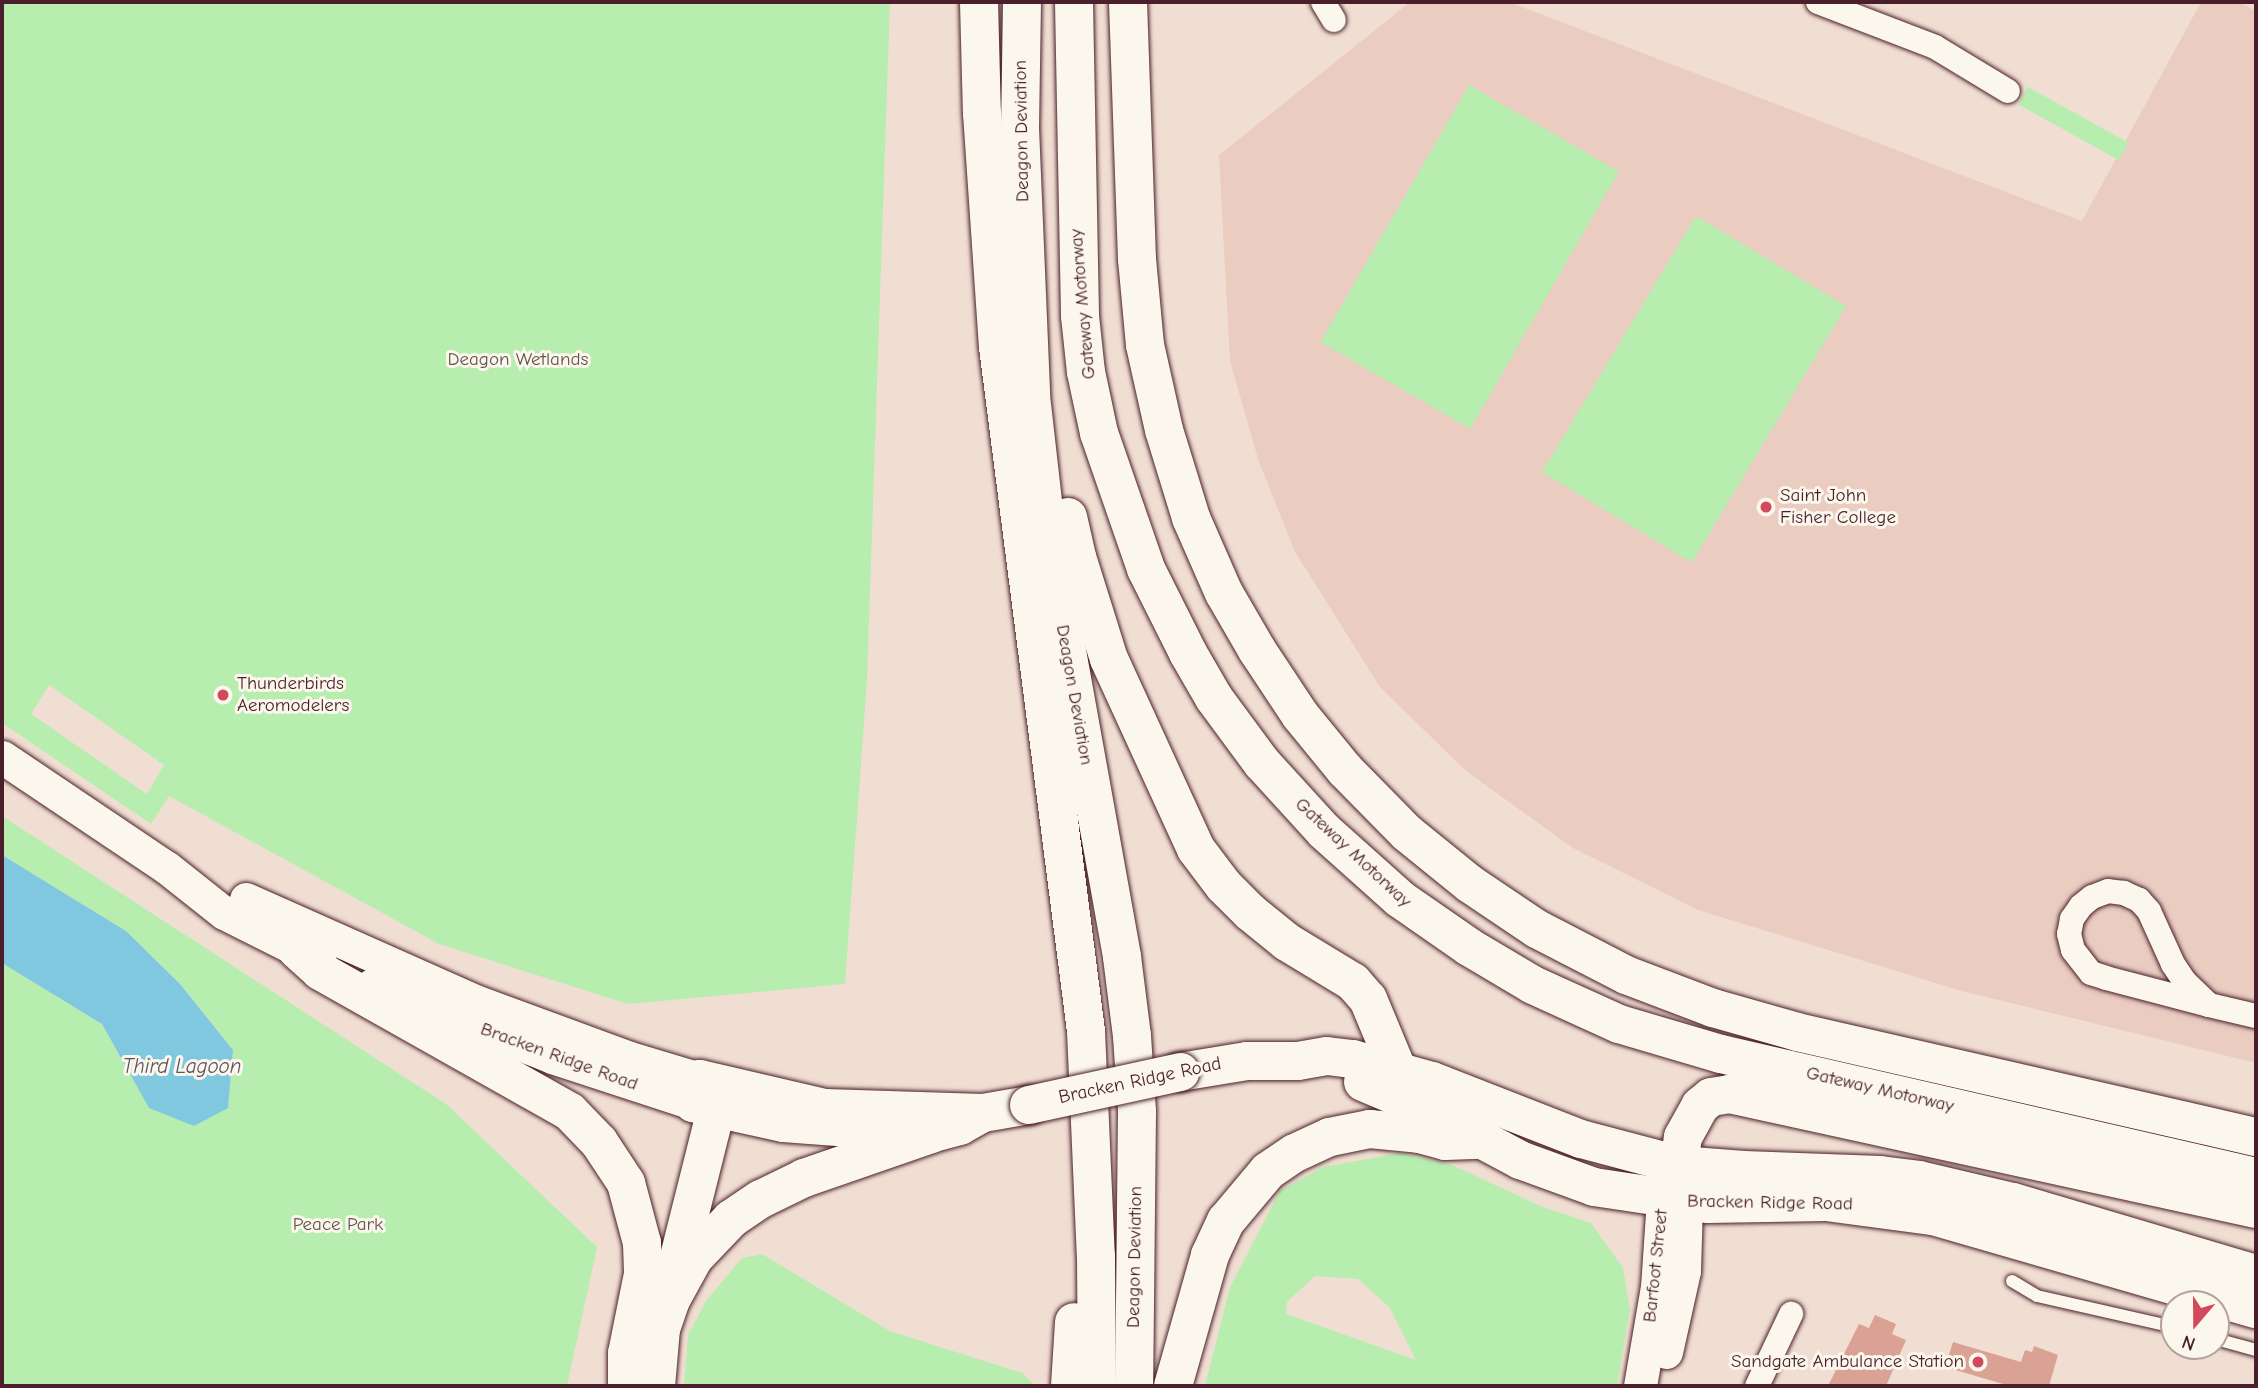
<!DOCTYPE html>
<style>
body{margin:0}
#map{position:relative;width:2258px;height:1388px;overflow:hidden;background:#f1ded2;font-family:"Comic Neue",sans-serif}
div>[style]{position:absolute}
.built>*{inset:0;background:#eaccc0}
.green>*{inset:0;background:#b7eeb0;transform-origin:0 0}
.water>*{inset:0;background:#80c8e0}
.building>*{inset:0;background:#daa295}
.roads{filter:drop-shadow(0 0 2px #4a1f2b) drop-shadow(0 0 2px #4a1f2b)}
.lane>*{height:12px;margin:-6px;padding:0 6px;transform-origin:6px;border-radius:6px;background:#fbf7ec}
.street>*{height:24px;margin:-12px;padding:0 12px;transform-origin:12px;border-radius:12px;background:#fbf7ec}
.secondary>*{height:33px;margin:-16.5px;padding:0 16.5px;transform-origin:16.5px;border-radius:16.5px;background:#fbf7ec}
.primary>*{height:38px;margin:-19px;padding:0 19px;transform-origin:19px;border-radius:19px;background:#fbf7ec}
.highway>*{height:38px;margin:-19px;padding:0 19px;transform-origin:19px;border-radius:19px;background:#fbf7ec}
.bridges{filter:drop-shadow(0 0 2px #4a1f2b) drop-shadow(0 0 2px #4a1f2b)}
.primary-bridge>*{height:38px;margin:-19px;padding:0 19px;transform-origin:19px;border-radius:19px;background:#fbf7ec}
.dots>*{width:19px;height:19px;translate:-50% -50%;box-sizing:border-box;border:4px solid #fbf7ec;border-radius:50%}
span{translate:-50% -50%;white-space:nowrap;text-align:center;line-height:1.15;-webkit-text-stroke:6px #fbf7ec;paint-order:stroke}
.street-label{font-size:19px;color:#4a1f2b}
.park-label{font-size:19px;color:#65534c}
.poi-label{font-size:19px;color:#4a1f2b}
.left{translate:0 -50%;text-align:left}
.right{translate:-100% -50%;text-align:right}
.water-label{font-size:21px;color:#5a5261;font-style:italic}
.frame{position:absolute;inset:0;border:4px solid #4a1f2b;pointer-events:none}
.north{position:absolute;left:2160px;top:1290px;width:70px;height:70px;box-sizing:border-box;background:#fbf7ec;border:2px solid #b4a19f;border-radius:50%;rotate:200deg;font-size:19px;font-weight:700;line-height:28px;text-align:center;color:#4a1f2b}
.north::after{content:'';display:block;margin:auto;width:24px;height:32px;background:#d1495b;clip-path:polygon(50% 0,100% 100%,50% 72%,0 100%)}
</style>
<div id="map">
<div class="built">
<i style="clip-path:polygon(1410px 2px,1509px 2px,2082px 221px,2201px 2px,2239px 2px,2256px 11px,2256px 1063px,1958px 990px,1698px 910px,1573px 848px,1466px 771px,1380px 687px,1295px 552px,1259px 462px,1230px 361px,1219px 155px)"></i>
</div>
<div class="green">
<i style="clip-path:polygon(evenodd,2px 2px,890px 2px,867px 681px,845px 984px,628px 1004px,439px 944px,169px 796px,151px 824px,2px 723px,2px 2px,49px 685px,164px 765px,147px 794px,31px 714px,49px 685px)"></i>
<i style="left:1469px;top:85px;width:173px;height:297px;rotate:30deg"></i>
<i style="left:2028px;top:87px;width:115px;height:20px;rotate:29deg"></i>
<i style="left:1696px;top:216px;width:175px;height:299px;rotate:31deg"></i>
<i style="clip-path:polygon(2px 816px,446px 1104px,597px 1247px,567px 1386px,2px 1386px,2px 963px,102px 1024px,149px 1108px,228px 1108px,233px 1050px,180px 984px,126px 931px,2px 855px)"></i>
<i style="clip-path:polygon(evenodd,1400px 1153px,1452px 1165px,1543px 1207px,1591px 1223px,1623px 1268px,1630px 1309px,1617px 1386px,1205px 1386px,1230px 1287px,1280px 1191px,1323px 1167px,1400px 1153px,1315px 1276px,1358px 1279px,1389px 1307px,1416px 1360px,1286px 1314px,1287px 1302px,1315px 1276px)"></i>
<i style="clip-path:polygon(762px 1254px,890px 1331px,1022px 1373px,1036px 1386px,684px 1386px,688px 1335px,706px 1301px,742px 1258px)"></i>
</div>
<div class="water">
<i style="clip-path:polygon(2px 855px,126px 931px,180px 984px,233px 1050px,228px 1108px,194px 1126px,149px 1108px,102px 1024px,2px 963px)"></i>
</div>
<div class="building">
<i style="clip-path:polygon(1875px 1315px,1896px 1324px,1892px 1334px,1906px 1340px,1886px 1386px,1828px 1386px,1859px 1324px,1869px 1328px)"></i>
<i style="clip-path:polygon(1953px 1342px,2021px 1362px,2025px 1350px,2032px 1352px,2034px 1346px,2058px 1355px,2049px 1386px,2010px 1386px,1945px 1367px)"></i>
</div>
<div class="roads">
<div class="lane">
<i style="left:2012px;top:1281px;width:29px;rotate:31deg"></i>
<i style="left:2037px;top:1296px;width:140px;rotate:12.8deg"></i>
<i style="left:2216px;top:1339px;width:41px;rotate:15.4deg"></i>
</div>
<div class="street">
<i style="left:1323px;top:2px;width:21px;rotate:59deg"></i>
<i style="left:1818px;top:2px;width:125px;rotate:21deg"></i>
<i style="left:1935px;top:47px;width:85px;rotate:31.1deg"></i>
<i style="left:2209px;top:1005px;width:33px;rotate:-136deg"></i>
<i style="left:2185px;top:982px;width:22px;rotate:-124deg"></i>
<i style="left:2173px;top:964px;width:58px;rotate:-114.4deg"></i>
<i style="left:2149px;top:911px;width:15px;rotate:-132deg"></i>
<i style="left:2139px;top:900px;width:17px;rotate:-155deg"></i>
<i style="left:2124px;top:893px;width:16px;rotate:-173deg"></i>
<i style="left:2108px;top:891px;width:17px;rotate:159deg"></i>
<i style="left:2092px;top:897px;width:14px;rotate:141deg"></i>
<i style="left:2081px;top:906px;width:16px;rotate:125deg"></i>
<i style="left:2072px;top:919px;width:15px;rotate:101deg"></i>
<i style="left:2069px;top:934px;width:16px;rotate:76deg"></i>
<i style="left:2073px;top:950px;width:29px;rotate:52deg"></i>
<i style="left:2091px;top:973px;width:16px;rotate:18deg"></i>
<i style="left:2106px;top:978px;width:106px;rotate:14.7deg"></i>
<i style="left:2209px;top:1005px;width:48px;rotate:13.2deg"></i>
<i style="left:1757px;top:1386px;width:80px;rotate:-64.7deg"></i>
</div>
<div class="secondary">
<i style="left:2px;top:757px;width:197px;rotate:33.9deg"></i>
<i style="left:166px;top:867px;width:74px;rotate:38.4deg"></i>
<i style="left:224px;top:913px;width:107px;rotate:26.6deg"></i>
<i style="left:246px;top:899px;width:251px;rotate:24deg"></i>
<i style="left:475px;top:1001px;width:165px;rotate:20.2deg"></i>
<i style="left:630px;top:1058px;width:73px;rotate:16.7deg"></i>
<i style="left:372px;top:985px;width:194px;rotate:21.8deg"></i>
<i style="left:552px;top:1057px;width:148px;rotate:18.1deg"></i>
<i style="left:1666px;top:1352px;width:83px;rotate:-77.5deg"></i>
<i style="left:1684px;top:1271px;width:69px;rotate:-88.3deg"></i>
<i style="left:1686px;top:1202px;width:25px;rotate:-101deg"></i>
<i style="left:1640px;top:1386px;width:100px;rotate:-80.3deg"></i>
<i style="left:1657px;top:1287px;width:87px;rotate:-86.1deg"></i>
<i style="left:1663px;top:1200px;width:30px;rotate:-66deg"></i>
</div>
<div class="primary">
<i style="left:1180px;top:1072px;width:68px;rotate:-9.3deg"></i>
<i style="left:1247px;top:1061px;width:51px"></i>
<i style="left:1298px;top:1061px;width:29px;rotate:-10deg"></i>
<i style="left:1327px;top:1056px;width:26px;rotate:7deg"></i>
<i style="left:1353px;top:1059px;width:82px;rotate:15.6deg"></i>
<i style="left:1432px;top:1081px;width:160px;rotate:21.3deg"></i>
<i style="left:1581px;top:1139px;width:101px;rotate:14.9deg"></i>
<i style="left:1679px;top:1165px;width:65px;rotate:4.4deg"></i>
<i style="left:1744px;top:1170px;width:136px;rotate:2.1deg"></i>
<i style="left:1880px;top:1175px;width:39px;rotate:7deg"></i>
<i style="left:1919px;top:1180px;width:97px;rotate:13.2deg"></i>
<i style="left:2013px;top:1202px;width:253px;rotate:16.5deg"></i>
<i style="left:1363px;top:1082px;width:59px;rotate:23.1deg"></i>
<i style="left:1417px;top:1105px;width:117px;rotate:28.1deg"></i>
<i style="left:1520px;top:1160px;width:79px;rotate:20deg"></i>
<i style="left:1594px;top:1187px;width:115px;rotate:8.5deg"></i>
<i style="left:1708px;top:1204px;width:118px;rotate:-1deg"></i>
<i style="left:1826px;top:1202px;width:108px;rotate:7.5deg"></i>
<i style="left:1933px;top:1216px;width:336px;rotate:16.1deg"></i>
<i style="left:983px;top:1113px;width:26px;rotate:151deg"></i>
<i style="left:960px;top:1126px;width:30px;rotate:165deg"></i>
<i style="left:931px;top:1134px;width:16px;rotate:-162deg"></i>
<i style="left:916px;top:1129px;width:52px;rotate:180deg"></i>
<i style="left:864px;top:1129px;width:81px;rotate:-175.8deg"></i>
<i style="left:783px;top:1123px;width:92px;rotate:-167.5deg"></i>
<i style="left:693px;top:1103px;width:25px;rotate:-74deg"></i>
<i style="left:700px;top:1079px;width:128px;rotate:13.1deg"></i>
<i style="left:825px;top:1108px;width:158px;rotate:1.8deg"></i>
<i style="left:983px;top:1113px;width:47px;rotate:-9.9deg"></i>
</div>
<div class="highway">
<i style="left:979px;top:2px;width:111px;rotate:88.5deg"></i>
<i style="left:982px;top:113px;width:235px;rotate:86.1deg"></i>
<i style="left:998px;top:347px;width:690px;rotate:82.67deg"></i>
<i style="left:1086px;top:1031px;width:225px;rotate:87.5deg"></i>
<i style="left:1096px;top:1256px;width:130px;rotate:89.6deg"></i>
<i style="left:1022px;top:2px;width:126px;rotate:90.9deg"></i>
<i style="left:1020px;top:128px;width:268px;rotate:87.6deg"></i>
<i style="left:1031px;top:396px;width:150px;rotate:83.5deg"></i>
<i style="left:1048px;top:545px;width:419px;rotate:79.8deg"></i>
<i style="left:1122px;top:957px;width:80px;rotate:82.8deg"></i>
<i style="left:1132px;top:1036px;width:76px;rotate:86.2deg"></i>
<i style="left:1137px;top:1112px;width:274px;rotate:90.6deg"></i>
<i style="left:1074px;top:2px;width:314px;rotate:88.9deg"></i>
<i style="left:1080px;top:316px;width:56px;rotate:83.9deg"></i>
<i style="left:1086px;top:372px;width:62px;rotate:78deg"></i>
<i style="left:1099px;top:433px;width:144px;rotate:70.9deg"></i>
<i style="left:1146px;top:569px;width:94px;rotate:63.4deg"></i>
<i style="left:1188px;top:653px;width:52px;rotate:60deg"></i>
<i style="left:1214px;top:698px;width:81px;rotate:53.6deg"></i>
<i style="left:1262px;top:763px;width:92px;rotate:47.6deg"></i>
<i style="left:1324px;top:831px;width:102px;rotate:41.8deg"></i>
<i style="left:1400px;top:899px;width:84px;rotate:34.8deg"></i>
<i style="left:1469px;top:947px;width:74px;rotate:30.7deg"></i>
<i style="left:1533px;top:985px;width:94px;rotate:24.4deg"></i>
<i style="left:1619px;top:1024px;width:106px;rotate:16.4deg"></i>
<i style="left:1721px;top:1054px;width:549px;rotate:12.95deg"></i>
<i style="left:1128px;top:2px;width:257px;rotate:88deg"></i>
<i style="left:1137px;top:259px;width:86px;rotate:84.7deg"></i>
<i style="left:1145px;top:345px;width:87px;rotate:77.4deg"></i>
<i style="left:1164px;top:430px;width:92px;rotate:72.9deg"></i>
<i style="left:1191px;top:518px;width:82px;rotate:66.3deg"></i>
<i style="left:1224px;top:593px;width:66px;rotate:59.9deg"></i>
<i style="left:1257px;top:650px;width:78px;rotate:56.5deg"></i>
<i style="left:1300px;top:715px;width:71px;rotate:50.7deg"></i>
<i style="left:1345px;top:770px;width:88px;rotate:45.5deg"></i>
<i style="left:1407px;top:833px;width:81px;rotate:39deg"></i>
<i style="left:1470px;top:884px;width:81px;rotate:33.9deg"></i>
<i style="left:1537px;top:929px;width:100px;rotate:27.3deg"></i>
<i style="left:1626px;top:975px;width:93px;rotate:20.8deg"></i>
<i style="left:1713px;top:1008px;width:87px;rotate:15.9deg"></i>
<i style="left:1797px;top:1032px;width:471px;rotate:12.9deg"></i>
<i style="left:1068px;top:517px;width:41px;rotate:77.3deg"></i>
<i style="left:1077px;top:557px;width:107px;rotate:72.6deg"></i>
<i style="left:1109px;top:659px;width:209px;rotate:65.4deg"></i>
<i style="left:1196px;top:849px;width:46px;rotate:52.9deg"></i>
<i style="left:1224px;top:886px;width:37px;rotate:45deg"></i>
<i style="left:1250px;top:912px;width:48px;rotate:39deg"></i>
<i style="left:1287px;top:942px;width:77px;rotate:31.2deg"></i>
<i style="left:1353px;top:982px;width:23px;rotate:49deg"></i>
<i style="left:1368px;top:999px;width:78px;rotate:67.4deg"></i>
<i style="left:297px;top:950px;width:31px;rotate:42deg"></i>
<i style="left:320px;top:971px;width:287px;rotate:29.4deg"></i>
<i style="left:570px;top:1112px;width:42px;rotate:46deg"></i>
<i style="left:599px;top:1142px;width:49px;rotate:56.6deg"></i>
<i style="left:626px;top:1183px;width:62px;rotate:75.1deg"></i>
<i style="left:642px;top:1243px;width:31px;rotate:88deg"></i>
<i style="left:643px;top:1274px;width:81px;rotate:101.4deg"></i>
<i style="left:627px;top:1353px;width:33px;rotate:90deg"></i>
<i style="left:1679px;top:1165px;width:28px;rotate:-82deg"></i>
<i style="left:1683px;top:1137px;width:35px;rotate:-61deg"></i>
<i style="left:1700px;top:1106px;width:14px;rotate:-39deg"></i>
<i style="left:1711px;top:1097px;width:18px;rotate:-9deg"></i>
<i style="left:1729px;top:1094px;width:539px;rotate:12.31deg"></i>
<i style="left:678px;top:1274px;width:9px;rotate:-96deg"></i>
<i style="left:677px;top:1265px;width:160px;rotate:-75.9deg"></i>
<i style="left:656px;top:1386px;width:57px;rotate:-85deg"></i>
<i style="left:661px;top:1329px;width:31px;rotate:-71deg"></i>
<i style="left:671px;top:1300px;width:48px;rotate:-61.3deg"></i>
<i style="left:694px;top:1258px;width:54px;rotate:-46.5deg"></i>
<i style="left:731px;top:1219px;width:36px;rotate:-34deg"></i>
<i style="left:761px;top:1199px;width:48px;rotate:-26deg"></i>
<i style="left:804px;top:1178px;width:134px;rotate:-19.1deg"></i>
<i style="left:1070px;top:1386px;width:64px;rotate:-86.4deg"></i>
<i style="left:1173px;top:1386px;width:136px;rotate:-74.2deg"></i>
<i style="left:1210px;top:1255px;width:38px;rotate:-65deg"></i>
<i style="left:1226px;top:1221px;width:65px;rotate:-50deg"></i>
<i style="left:1268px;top:1171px;width:32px;rotate:-34deg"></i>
<i style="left:1295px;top:1153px;width:38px;rotate:-25deg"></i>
<i style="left:1330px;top:1137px;width:41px;rotate:-11.3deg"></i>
<i style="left:1370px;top:1129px;width:49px;rotate:5.8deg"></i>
<i style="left:1419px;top:1134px;width:27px;rotate:15deg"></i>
<i style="left:1445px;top:1141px;width:35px;rotate:-2deg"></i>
</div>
</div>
<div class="bridges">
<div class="primary-bridge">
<i style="left:1029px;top:1105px;width:155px;rotate:-12.3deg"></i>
</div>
</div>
<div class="dots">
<i style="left:1766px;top:507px;background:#d1495b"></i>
<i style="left:223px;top:695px;background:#d1495b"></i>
<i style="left:1978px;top:1362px;background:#d1495b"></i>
</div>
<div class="street-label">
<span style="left:1022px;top:131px;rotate:-91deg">Deagon Deviation</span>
<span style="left:1083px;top:304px;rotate:-95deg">Gateway Motorway</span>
<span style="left:1074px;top:695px;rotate:80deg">Deagon Deviation</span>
<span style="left:1353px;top:853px;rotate:43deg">Gateway Motorway</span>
<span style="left:559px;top:1057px;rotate:20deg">Bracken Ridge Road</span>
<span style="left:1140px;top:1081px;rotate:-12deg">Bracken Ridge Road</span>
<span style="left:1880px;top:1090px;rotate:13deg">Gateway Motorway</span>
<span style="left:1770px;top:1203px;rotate:1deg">Bracken Ridge Road</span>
<span style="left:1135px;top:1257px;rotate:-89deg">Deagon Deviation</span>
<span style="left:1656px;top:1266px;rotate:-84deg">Barfoot Street</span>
</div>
<div class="park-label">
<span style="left:518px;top:360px">Deagon Wetlands</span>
<span style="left:338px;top:1225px">Peace Park</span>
</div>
<div class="poi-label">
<span class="left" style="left:1780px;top:507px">Saint John<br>Fisher College</span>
<span class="left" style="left:237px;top:695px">Thunderbirds<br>Aeromodelers</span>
<span class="right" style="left:1964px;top:1362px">Sandgate Ambulance Station</span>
</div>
<div class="water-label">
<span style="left:182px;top:1066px">Third Lagoon</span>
</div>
<div class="frame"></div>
<div class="north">N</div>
</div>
